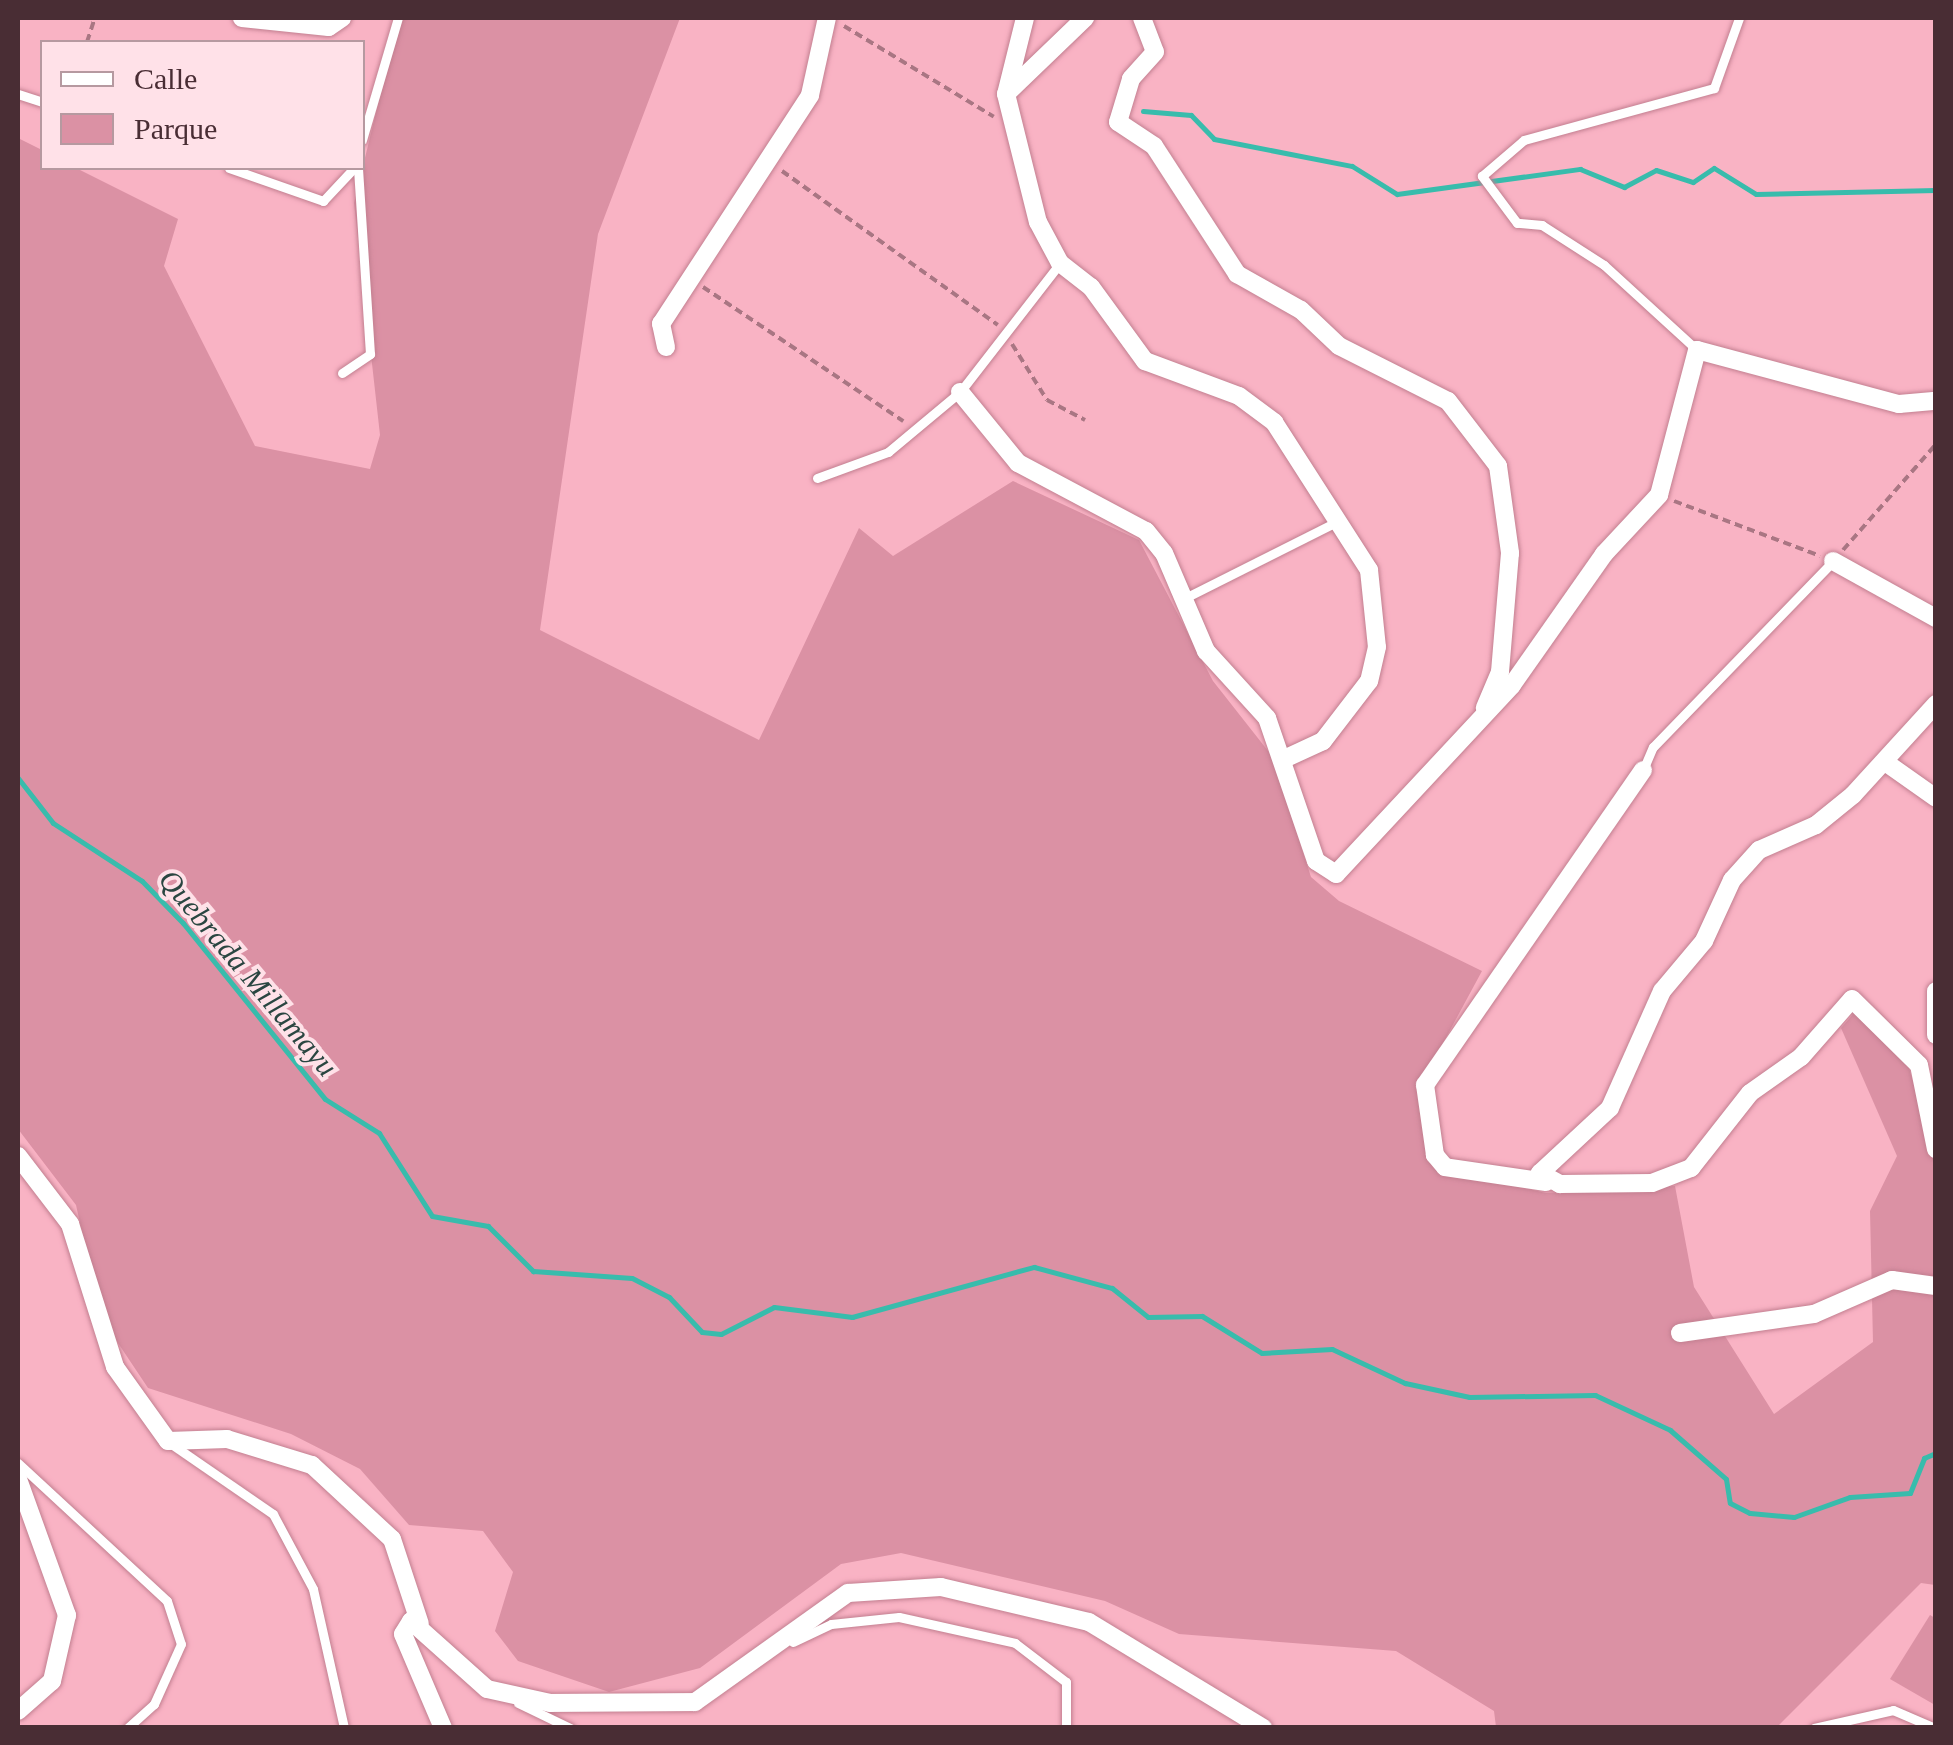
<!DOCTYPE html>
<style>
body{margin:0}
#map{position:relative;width:1953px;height:1745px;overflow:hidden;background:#f9b3c4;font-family:"Times New Roman",serif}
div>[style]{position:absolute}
.green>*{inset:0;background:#db91a4}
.stream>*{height:5px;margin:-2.5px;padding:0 2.5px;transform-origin:2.5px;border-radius:2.5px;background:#38bcac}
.path>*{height:4px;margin-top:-2px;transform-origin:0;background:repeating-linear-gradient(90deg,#a97683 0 8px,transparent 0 13px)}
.roads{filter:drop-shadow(0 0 2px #c27f90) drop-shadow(0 0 2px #c27f90)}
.lane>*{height:9px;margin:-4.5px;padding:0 4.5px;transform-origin:4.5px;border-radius:4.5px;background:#fff}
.street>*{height:18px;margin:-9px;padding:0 9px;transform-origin:9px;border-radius:9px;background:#fff}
span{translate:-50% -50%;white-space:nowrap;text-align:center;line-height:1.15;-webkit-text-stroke:8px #ffe1e8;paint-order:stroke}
.water-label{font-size:30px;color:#2a4641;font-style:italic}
.frame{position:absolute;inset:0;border:20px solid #492d34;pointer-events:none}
.legend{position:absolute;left:40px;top:40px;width:325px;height:130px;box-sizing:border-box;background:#ffe1e8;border:2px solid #b699a0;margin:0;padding:12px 18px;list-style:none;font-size:30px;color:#492d34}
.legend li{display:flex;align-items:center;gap:20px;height:50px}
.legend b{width:50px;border:2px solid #b699a0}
</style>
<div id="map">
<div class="green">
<i style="clip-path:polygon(399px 18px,680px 18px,598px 234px,540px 630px,759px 740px,859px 528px,893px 556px,1013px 481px,1139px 540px,1213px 681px,1272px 756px,1311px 877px,1339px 901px,1482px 971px,1422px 1082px,1448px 1170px,1546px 1193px,1675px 1186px,1694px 1287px,1774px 1414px,1873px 1342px,1870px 1211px,1897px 1156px,1841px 1028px,1855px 1012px,1905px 1055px,1935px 1154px,1935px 1585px,1921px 1583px,1777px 1727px,1496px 1727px,1494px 1711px,1396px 1651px,1179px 1634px,1105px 1601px,901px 1553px,841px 1564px,700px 1668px,609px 1692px,518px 1661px,495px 1631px,513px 1572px,483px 1531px,409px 1525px,360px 1469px,291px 1434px,148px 1388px,100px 1316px,76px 1205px,18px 1129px,18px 138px,42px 150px,42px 168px,76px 168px,178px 219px,164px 266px,255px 446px,370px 469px,380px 435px,354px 203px)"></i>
<i style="clip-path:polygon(1930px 1615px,1935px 1618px,1935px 1705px,1890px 1679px)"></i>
</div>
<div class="stream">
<i style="left:1143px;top:111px;width:48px;rotate:4.8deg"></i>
<i style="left:1191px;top:115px;width:33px;rotate:46deg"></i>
<i style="left:1214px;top:139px;width:141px;rotate:11.1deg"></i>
<i style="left:1352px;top:166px;width:53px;rotate:31.9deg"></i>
<i style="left:1397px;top:194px;width:185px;rotate:-7.8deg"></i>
<i style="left:1580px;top:169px;width:48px;rotate:22.2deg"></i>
<i style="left:1624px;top:187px;width:36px;rotate:-28deg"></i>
<i style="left:1656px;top:170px;width:39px;rotate:18deg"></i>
<i style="left:1693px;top:182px;width:25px;rotate:-34deg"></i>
<i style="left:1714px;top:168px;width:49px;rotate:31.8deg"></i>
<i style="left:1756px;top:194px;width:180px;rotate:-1.3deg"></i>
<i style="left:18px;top:778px;width:57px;rotate:52.1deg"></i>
<i style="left:53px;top:823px;width:106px;rotate:33.1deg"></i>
<i style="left:142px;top:881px;width:59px;rotate:45.7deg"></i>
<i style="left:183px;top:923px;width:226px;rotate:51.1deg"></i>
<i style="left:325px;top:1099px;width:64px;rotate:32.2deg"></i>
<i style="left:379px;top:1133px;width:98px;rotate:57.4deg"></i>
<i style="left:432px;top:1216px;width:57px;rotate:10.1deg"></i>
<i style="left:488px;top:1226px;width:64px;rotate:45deg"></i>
<i style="left:533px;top:1271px;width:99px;rotate:4deg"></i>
<i style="left:632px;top:1278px;width:42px;rotate:27.2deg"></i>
<i style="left:669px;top:1297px;width:48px;rotate:46.7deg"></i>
<i style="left:702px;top:1332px;width:19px;rotate:6deg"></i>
<i style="left:721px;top:1334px;width:59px;rotate:-27deg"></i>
<i style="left:774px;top:1307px;width:79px;rotate:7.3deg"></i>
<i style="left:852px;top:1317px;width:189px;rotate:-15.4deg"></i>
<i style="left:1034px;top:1267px;width:81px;rotate:15.1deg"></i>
<i style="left:1112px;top:1288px;width:46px;rotate:38.9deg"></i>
<i style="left:1148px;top:1317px;width:54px;rotate:-1.1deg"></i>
<i style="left:1202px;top:1316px;width:70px;rotate:31.7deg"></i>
<i style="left:1262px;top:1353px;width:70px;rotate:-3.3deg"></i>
<i style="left:1332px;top:1349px;width:81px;rotate:25deg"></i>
<i style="left:1405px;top:1383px;width:66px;rotate:12.3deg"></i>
<i style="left:1469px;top:1397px;width:126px;rotate:-0.9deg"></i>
<i style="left:1595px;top:1395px;width:83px;rotate:25deg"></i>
<i style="left:1670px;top:1430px;width:74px;rotate:41.2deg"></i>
<i style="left:1726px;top:1479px;width:24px;rotate:81deg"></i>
<i style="left:1730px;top:1503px;width:22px;rotate:27deg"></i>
<i style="left:1750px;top:1513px;width:44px;rotate:5.2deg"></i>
<i style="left:1794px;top:1517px;width:59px;rotate:-19.7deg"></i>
<i style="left:1850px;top:1497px;width:60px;rotate:-3.8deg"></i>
<i style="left:1910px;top:1493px;width:38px;rotate:-68deg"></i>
<i style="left:1924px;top:1458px;width:13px;rotate:-23deg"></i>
</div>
<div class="path">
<i style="left:844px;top:26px;width:175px;rotate:31.2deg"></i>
<i style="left:87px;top:42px;width:25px;rotate:-72deg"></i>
<i style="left:782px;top:171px;width:265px;rotate:35.5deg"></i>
<i style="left:703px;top:287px;width:241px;rotate:33.8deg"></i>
<i style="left:1012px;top:344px;width:66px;rotate:58deg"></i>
<i style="left:1047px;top:400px;width:43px;rotate:27.8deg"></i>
<i style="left:1674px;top:501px;width:156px;rotate:20.6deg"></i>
<i style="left:1843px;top:550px;width:141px;rotate:-48.7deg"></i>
</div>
<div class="roads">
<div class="lane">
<i style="left:18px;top:94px;width:25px;rotate:18deg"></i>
<i style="left:362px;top:140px;width:127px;rotate:-73.6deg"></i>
<i style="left:229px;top:168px;width:100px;rotate:19.3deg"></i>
<i style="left:323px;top:201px;width:45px;rotate:-46.8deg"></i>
<i style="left:1697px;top:350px;width:126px;rotate:-137.6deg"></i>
<i style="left:1604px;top:265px;width:74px;rotate:-147.2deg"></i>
<i style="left:1542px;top:225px;width:25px;rotate:-175deg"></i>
<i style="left:1517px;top:223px;width:59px;rotate:-126.7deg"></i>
<i style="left:1482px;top:176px;width:55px;rotate:-40.6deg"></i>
<i style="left:1524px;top:140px;width:197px;rotate:-15.3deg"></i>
<i style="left:1714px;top:88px;width:74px;rotate:-70.3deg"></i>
<i style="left:342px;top:373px;width:34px;rotate:-34deg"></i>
<i style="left:370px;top:354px;width:186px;rotate:-93.7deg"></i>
<i style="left:817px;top:478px;width:76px;rotate:-20.1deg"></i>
<i style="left:888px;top:452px;width:94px;rotate:-39.8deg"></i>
<i style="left:960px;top:392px;width:163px;rotate:-52.2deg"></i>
<i style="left:1187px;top:597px;width:167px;rotate:-26.7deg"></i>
<i style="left:1643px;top:770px;width:25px;rotate:-67deg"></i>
<i style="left:1653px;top:747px;width:259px;rotate:-45.9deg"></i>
<i style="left:170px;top:1443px;width:125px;rotate:34.6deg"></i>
<i style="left:273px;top:1514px;width:85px;rotate:61.9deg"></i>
<i style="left:313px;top:1589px;width:142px;rotate:77.4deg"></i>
<i style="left:18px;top:1463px;width:203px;rotate:42.8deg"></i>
<i style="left:167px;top:1601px;width:45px;rotate:72deg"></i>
<i style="left:181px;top:1644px;width:66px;rotate:114.2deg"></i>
<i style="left:154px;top:1704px;width:36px;rotate:138deg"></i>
<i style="left:793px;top:1642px;width:42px;rotate:-25.3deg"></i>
<i style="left:831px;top:1624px;width:68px;rotate:-5.9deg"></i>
<i style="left:899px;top:1617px;width:119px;rotate:12.6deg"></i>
<i style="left:1015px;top:1643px;width:64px;rotate:37.4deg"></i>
<i style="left:1066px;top:1682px;width:46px;rotate:90deg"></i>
<i style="left:518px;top:1703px;width:58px;rotate:25.7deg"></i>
<i style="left:1814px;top:1728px;width:81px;rotate:-12.8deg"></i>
<i style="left:1893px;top:1710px;width:46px;rotate:23.2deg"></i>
</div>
<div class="street">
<i style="left:242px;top:18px;width:87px;rotate:5.9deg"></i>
<i style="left:329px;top:27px;width:16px;rotate:-35deg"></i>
<i style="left:1025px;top:18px;width:78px;rotate:104deg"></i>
<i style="left:1006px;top:94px;width:132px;rotate:76deg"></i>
<i style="left:1038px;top:222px;width:47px;rotate:61.8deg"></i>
<i style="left:1060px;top:263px;width:39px;rotate:38deg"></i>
<i style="left:1091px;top:287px;width:92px;rotate:53.9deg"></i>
<i style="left:1145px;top:361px;width:100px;rotate:20.4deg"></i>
<i style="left:1239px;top:396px;width:44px;rotate:36.6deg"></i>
<i style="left:1274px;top:422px;width:176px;rotate:57.3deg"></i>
<i style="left:1369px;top:570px;width:77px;rotate:84.1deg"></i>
<i style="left:1377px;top:647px;width:35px;rotate:103deg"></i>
<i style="left:1369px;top:681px;width:76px;rotate:127.5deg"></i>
<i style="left:1323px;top:741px;width:45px;rotate:155.1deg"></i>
<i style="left:1142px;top:18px;width:36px;rotate:69deg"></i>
<i style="left:1155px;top:52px;width:36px;rotate:132deg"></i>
<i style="left:1131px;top:79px;width:45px;rotate:106.8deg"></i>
<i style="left:1118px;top:122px;width:43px;rotate:33.7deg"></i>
<i style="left:1154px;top:146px;width:153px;rotate:57deg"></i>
<i style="left:1237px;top:274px;width:73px;rotate:29.4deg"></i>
<i style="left:1301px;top:310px;width:52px;rotate:43.5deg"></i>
<i style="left:1339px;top:346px;width:122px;rotate:26.8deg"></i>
<i style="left:1448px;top:401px;width:82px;rotate:52.4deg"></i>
<i style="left:1498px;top:466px;width:88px;rotate:82.1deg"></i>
<i style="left:1510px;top:553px;width:119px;rotate:94.8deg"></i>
<i style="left:1500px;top:672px;width:39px;rotate:113deg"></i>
<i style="left:1006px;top:94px;width:110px;rotate:-43.9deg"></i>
<i style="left:666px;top:347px;width:24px;rotate:-102deg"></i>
<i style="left:661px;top:324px;width:273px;rotate:-56.9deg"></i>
<i style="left:810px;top:95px;width:79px;rotate:-77.6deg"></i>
<i style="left:960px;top:392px;width:92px;rotate:50.8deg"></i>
<i style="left:1018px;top:463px;width:145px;rotate:28deg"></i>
<i style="left:1146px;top:531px;width:28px;rotate:51deg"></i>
<i style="left:1164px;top:553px;width:107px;rotate:66.8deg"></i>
<i style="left:1206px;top:651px;width:91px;rotate:47.7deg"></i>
<i style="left:1267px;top:718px;width:151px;rotate:71.1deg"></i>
<i style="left:1316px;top:861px;width:24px;rotate:33deg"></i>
<i style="left:1336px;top:874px;width:258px;rotate:-47deg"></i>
<i style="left:1512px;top:685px;width:160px;rotate:-54.9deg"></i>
<i style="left:1604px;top:554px;width:81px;rotate:-47deg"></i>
<i style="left:1659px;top:495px;width:150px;rotate:-75.3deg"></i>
<i style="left:1697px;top:350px;width:209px;rotate:15deg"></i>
<i style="left:1899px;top:404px;width:37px;rotate:-5deg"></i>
<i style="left:1833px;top:561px;width:118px;rotate:29deg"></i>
<i style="left:1936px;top:704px;width:123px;rotate:132.4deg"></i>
<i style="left:1853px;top:795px;width:48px;rotate:141deg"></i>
<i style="left:1816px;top:825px;width:62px;rotate:156.3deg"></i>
<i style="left:1759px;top:850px;width:40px;rotate:132deg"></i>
<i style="left:1732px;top:880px;width:67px;rotate:114.7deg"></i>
<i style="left:1704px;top:941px;width:65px;rotate:130deg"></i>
<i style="left:1662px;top:991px;width:128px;rotate:114deg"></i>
<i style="left:1610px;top:1108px;width:96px;rotate:137.1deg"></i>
<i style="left:1540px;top:1173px;width:23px;rotate:29deg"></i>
<i style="left:1560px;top:1184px;width:92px;rotate:-0.6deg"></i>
<i style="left:1652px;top:1183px;width:42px;rotate:-21deg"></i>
<i style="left:1691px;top:1168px;width:95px;rotate:-51.8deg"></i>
<i style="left:1750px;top:1093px;width:62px;rotate:-35.2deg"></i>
<i style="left:1801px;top:1057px;width:77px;rotate:-48.7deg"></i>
<i style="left:1852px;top:999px;width:94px;rotate:44.6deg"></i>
<i style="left:1919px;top:1065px;width:86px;rotate:78.6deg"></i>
<i style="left:1885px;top:762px;width:62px;rotate:35.2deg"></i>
<i style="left:1936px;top:991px;width:44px;rotate:90deg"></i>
<i style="left:18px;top:1156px;width:86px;rotate:52.6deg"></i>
<i style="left:70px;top:1224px;width:150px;rotate:72.5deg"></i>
<i style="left:115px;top:1367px;width:91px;rotate:54.4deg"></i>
<i style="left:168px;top:1441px;width:59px;rotate:-1.9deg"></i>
<i style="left:227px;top:1439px;width:89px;rotate:17deg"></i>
<i style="left:312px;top:1465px;width:109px;rotate:42.8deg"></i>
<i style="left:392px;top:1539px;width:89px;rotate:71.8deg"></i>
<i style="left:1546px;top:1182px;width:102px;rotate:-171.6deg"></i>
<i style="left:1445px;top:1167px;width:16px;rotate:-130deg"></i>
<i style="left:1435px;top:1155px;width:71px;rotate:-98.1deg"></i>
<i style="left:1425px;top:1085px;width:383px;rotate:-55.3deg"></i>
<i style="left:1680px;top:1333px;width:135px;rotate:-8.1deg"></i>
<i style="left:1814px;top:1314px;width:85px;rotate:-23.6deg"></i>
<i style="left:1892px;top:1280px;width:44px;rotate:7.8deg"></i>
<i style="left:18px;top:1479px;width:145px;rotate:70.2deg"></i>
<i style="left:67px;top:1615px;width:68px;rotate:102.8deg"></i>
<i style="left:52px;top:1681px;width:45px;rotate:138.6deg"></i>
<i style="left:443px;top:1728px;width:102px;rotate:-113.1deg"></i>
<i style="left:403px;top:1634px;width:15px;rotate:-58deg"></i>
<i style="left:411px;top:1621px;width:102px;rotate:41.8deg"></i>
<i style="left:487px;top:1689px;width:65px;rotate:12.5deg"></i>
<i style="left:550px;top:1703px;width:145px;rotate:-0.4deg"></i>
<i style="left:695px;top:1702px;width:188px;rotate:-35.5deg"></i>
<i style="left:848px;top:1593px;width:93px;rotate:-3.7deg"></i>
<i style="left:941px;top:1587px;width:152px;rotate:13.3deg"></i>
<i style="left:1089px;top:1622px;width:204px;rotate:31.3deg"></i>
</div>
</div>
<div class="water-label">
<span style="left:248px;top:973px;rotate:50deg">Quebrada Millamayu</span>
</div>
<div class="frame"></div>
<ul class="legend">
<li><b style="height:12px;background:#fff"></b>Calle</li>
<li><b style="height:28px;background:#db91a4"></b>Parque</li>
</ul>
</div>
